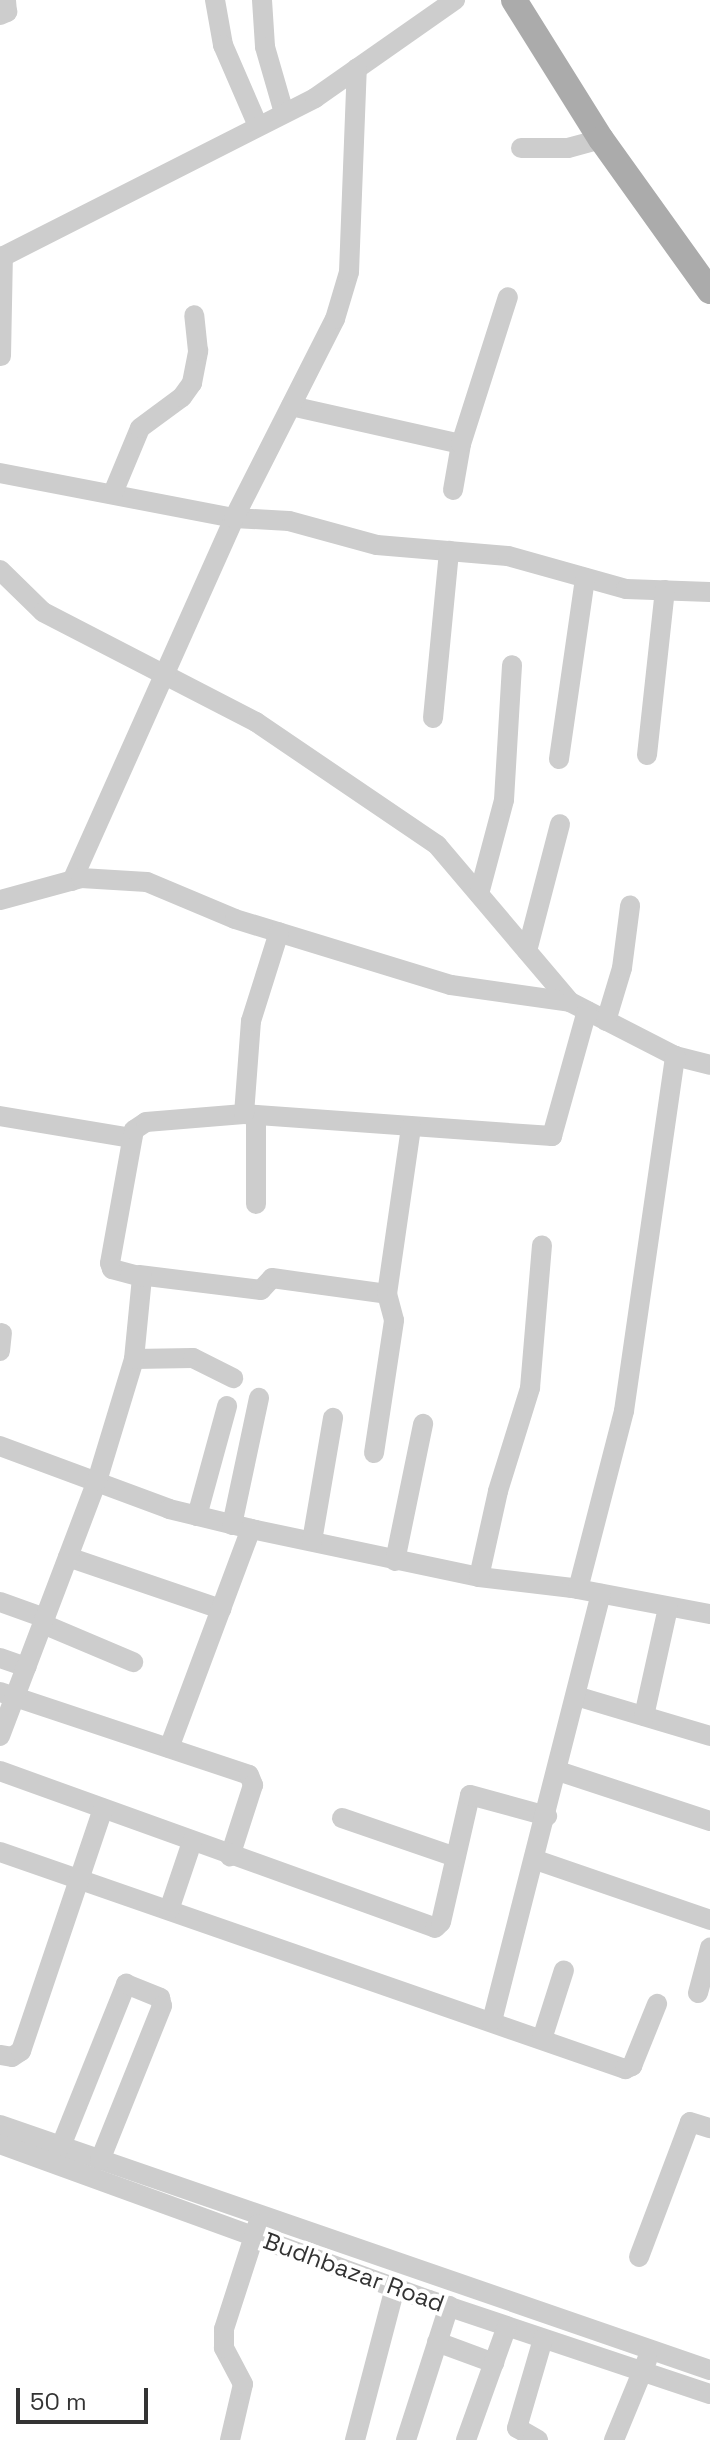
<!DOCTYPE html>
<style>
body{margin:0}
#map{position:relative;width:710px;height:2440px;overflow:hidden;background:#fff;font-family:"Space Grotesk",sans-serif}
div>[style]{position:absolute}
.minor>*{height:20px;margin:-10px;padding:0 10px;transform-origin:10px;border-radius:10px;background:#cdcdcd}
.major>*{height:26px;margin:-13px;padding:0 13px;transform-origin:13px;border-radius:13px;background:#ababab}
span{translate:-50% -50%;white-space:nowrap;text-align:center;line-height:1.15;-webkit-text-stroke:8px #fff;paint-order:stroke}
.street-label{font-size:24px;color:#333}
.scale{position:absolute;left:16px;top:2388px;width:132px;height:36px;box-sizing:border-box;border:4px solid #333;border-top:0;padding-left:10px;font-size:24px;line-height:28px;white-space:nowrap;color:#333;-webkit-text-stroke:6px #fff;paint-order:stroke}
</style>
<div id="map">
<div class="minor">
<i style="left:215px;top:0;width:46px;rotate:79.9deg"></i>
<i style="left:223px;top:45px;width:88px;rotate:66.6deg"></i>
<i style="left:262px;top:0;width:47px;rotate:86.3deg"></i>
<i style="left:265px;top:47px;width:69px;rotate:73.9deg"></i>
<i style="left:0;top:15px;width:8px;rotate:-23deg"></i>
<i style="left:7px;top:12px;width:12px;rotate:-95deg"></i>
<i style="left:521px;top:148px;width:47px"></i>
<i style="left:568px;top:148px;width:34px;rotate:-15deg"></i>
<i style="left:0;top:258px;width:353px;rotate:-26.9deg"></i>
<i style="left:315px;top:98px;width:171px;rotate:-35deg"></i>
<i style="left:1px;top:356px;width:100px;rotate:-88.9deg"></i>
<i style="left:291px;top:406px;width:174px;rotate:12.6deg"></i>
<i style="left:0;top:473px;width:238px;rotate:10.9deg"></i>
<i style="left:234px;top:518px;width:55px;rotate:3.1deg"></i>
<i style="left:289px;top:521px;width:91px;rotate:15.3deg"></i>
<i style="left:377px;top:545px;width:131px;rotate:4.8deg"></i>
<i style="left:508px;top:556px;width:123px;rotate:15.6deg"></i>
<i style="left:626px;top:589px;width:84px;rotate:2deg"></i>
<i style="left:453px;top:490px;width:47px;rotate:-80.1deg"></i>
<i style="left:461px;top:444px;width:154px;rotate:-72.3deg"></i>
<i style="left:113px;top:493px;width:70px;rotate:-67.4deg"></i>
<i style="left:140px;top:428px;width:52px;rotate:-36.4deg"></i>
<i style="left:182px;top:397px;width:17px;rotate:-54deg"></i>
<i style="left:192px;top:383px;width:33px;rotate:-79deg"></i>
<i style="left:198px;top:351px;width:36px;rotate:-96deg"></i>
<i style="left:0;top:570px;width:60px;rotate:44.3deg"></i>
<i style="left:43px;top:612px;width:240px;rotate:27.3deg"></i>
<i style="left:256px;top:722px;width:219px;rotate:34.2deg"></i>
<i style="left:437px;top:845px;width:206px;rotate:49.7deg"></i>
<i style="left:433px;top:718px;width:168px;rotate:-84.5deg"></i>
<i style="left:647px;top:755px;width:166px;rotate:-83.8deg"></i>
<i style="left:559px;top:759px;width:183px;rotate:-81.8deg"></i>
<i style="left:72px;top:881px;width:398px;rotate:-65.9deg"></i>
<i style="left:234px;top:518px;width:223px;rotate:-63.1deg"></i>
<i style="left:335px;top:319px;width:49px;rotate:-73.4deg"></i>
<i style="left:349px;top:272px;width:204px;rotate:-87.8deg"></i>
<i style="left:479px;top:894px;width:97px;rotate:-75.1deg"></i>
<i style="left:504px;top:800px;width:135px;rotate:-86.6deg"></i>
<i style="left:0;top:900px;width:84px;rotate:-15.2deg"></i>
<i style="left:81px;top:878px;width:66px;rotate:3.5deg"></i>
<i style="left:147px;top:882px;width:95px;rotate:22.8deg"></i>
<i style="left:235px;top:919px;width:226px;rotate:17deg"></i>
<i style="left:451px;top:985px;width:120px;rotate:8.1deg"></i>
<i style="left:570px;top:1002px;width:118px;rotate:27.2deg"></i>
<i style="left:675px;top:1056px;width:36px;rotate:14deg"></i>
<i style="left:527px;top:951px;width:131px;rotate:-75.4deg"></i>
<i style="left:606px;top:1021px;width:55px;rotate:-73.2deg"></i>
<i style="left:622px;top:968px;width:63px;rotate:-82.6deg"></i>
<i style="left:244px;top:1114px;width:309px;rotate:4.1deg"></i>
<i style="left:552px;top:1136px;width:130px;rotate:-74.4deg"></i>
<i style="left:256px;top:1115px;width:89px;rotate:90deg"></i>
<i style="left:0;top:1116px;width:134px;rotate:9.5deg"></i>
<i style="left:139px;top:1275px;width:123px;rotate:7deg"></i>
<i style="left:261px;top:1290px;width:16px;rotate:-47deg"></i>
<i style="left:272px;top:1278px;width:116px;rotate:7.9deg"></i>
<i style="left:0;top:1351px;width:18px;rotate:-84deg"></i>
<i style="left:134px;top:1359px;width:59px;rotate:-1deg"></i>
<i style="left:193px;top:1358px;width:45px;rotate:26.6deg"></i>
<i style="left:0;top:1446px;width:180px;rotate:20.4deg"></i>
<i style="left:169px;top:1509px;width:89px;rotate:13.6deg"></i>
<i style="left:256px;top:1530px;width:228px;rotate:11.9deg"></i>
<i style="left:479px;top:1577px;width:94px;rotate:6.7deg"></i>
<i style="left:572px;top:1588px;width:140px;rotate:10.7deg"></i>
<i style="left:374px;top:1453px;width:134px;rotate:-81.4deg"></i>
<i style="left:394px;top:1320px;width:27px;rotate:-105deg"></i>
<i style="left:387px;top:1294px;width:169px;rotate:-81.8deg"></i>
<i style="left:197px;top:1516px;width:114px;rotate:-74.7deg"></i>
<i style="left:232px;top:1525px;width:130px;rotate:-78deg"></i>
<i style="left:312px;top:1541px;width:125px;rotate:-80.3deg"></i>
<i style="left:68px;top:1557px;width:162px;rotate:18.8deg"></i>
<i style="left:395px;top:1561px;width:140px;rotate:-78.4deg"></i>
<i style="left:479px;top:1577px;width:88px;rotate:-77.5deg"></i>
<i style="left:498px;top:1491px;width:108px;rotate:-72.7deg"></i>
<i style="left:530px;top:1388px;width:143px;rotate:-85.2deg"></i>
<i style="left:578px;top:1589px;width:184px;rotate:-75.5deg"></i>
<i style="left:624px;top:1411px;width:359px;rotate:-81.8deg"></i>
<i style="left:0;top:1602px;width:48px;rotate:19.6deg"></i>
<i style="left:43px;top:1624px;width:98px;rotate:22.9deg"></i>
<i style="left:0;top:1658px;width:28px;rotate:19deg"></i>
<i style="left:0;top:1692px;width:262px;rotate:18.4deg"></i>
<i style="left:249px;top:1775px;width:11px;rotate:68deg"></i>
<i style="left:253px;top:1785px;width:75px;rotate:107.9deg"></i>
<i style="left:576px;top:1696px;width:140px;rotate:16.6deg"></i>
<i style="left:644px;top:1716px;width:111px;rotate:-77.5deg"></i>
<i style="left:0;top:1736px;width:273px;rotate:-69.2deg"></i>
<i style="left:97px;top:1481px;width:127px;rotate:-73.1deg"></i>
<i style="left:134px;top:1359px;width:82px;rotate:-84.4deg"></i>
<i style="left:142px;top:1277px;width:31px;rotate:-165deg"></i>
<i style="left:112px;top:1269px;width:6px;rotate:-108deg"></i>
<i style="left:110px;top:1263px;width:135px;rotate:-79.8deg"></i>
<i style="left:134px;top:1130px;width:14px;rotate:-34deg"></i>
<i style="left:146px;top:1122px;width:98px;rotate:-4.7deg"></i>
<i style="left:244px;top:1114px;width:93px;rotate:-85.7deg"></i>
<i style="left:251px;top:1021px;width:93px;rotate:-72.5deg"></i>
<i style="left:169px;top:1748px;width:234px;rotate:-69.5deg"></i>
<i style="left:0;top:1771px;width:462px;rotate:19.8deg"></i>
<i style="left:435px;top:1928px;width:8px;rotate:-45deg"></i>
<i style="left:441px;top:1922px;width:130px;rotate:-77.1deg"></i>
<i style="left:470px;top:1795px;width:80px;rotate:15.3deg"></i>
<i style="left:558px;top:1771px;width:160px;rotate:18.2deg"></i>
<i style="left:342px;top:1818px;width:120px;rotate:19deg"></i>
<i style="left:0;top:1852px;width:662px;rotate:19.15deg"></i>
<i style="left:625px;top:2069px;width:8px;rotate:-23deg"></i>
<i style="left:632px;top:2066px;width:67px;rotate:-68deg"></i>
<i style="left:536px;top:1860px;width:184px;rotate:19deg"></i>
<i style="left:169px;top:1910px;width:72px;rotate:-71.3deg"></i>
<i style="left:698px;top:1993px;width:47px;rotate:-75.1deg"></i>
<i style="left:492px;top:2021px;width:441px;rotate:-75.7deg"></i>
<i style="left:542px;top:2039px;width:72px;rotate:-72.3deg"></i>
<i style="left:0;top:2055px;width:12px;rotate:9deg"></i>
<i style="left:12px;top:2057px;width:11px;rotate:-34deg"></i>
<i style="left:21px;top:2051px;width:256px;rotate:-71.3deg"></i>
<i style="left:0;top:2125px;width:751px;rotate:19.04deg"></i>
<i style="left:0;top:2144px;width:456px;rotate:20deg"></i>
<i style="left:429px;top:2300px;width:296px;rotate:18.5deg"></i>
<i style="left:61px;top:2146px;width:175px;rotate:-68.1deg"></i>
<i style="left:126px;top:1984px;width:37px;rotate:22deg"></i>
<i style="left:160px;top:1998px;width:8px;rotate:76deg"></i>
<i style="left:162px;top:2006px;width:166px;rotate:111.9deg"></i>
<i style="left:639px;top:2257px;width:144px;rotate:-69.3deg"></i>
<i style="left:690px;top:2122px;width:21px;rotate:17deg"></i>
<i style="left:437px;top:2342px;width:61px;rotate:20.2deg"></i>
<i style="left:230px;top:2440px;width:57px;rotate:-76.9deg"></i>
<i style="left:243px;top:2384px;width:41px;rotate:-117.8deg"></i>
<i style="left:224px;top:2348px;width:19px;rotate:-90deg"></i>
<i style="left:224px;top:2329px;width:110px;rotate:-72.1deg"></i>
<i style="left:355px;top:2440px;width:158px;rotate:-75.3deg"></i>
<i style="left:406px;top:2440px;width:141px;rotate:-72.2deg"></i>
<i style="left:466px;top:2440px;width:121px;rotate:-70.2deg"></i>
<i style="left:538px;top:2440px;width:24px;rotate:-150deg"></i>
<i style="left:517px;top:2428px;width:93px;rotate:-73.7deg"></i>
<i style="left:614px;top:2440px;width:87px;rotate:-67.6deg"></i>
</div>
<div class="major">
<i style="left:514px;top:0;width:164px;rotate:58deg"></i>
<i style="left:601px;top:139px;width:187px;rotate:54.4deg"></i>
</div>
<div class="street-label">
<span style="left:354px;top:2272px;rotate:20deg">Budhbazar Road</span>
</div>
<div class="scale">50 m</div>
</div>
